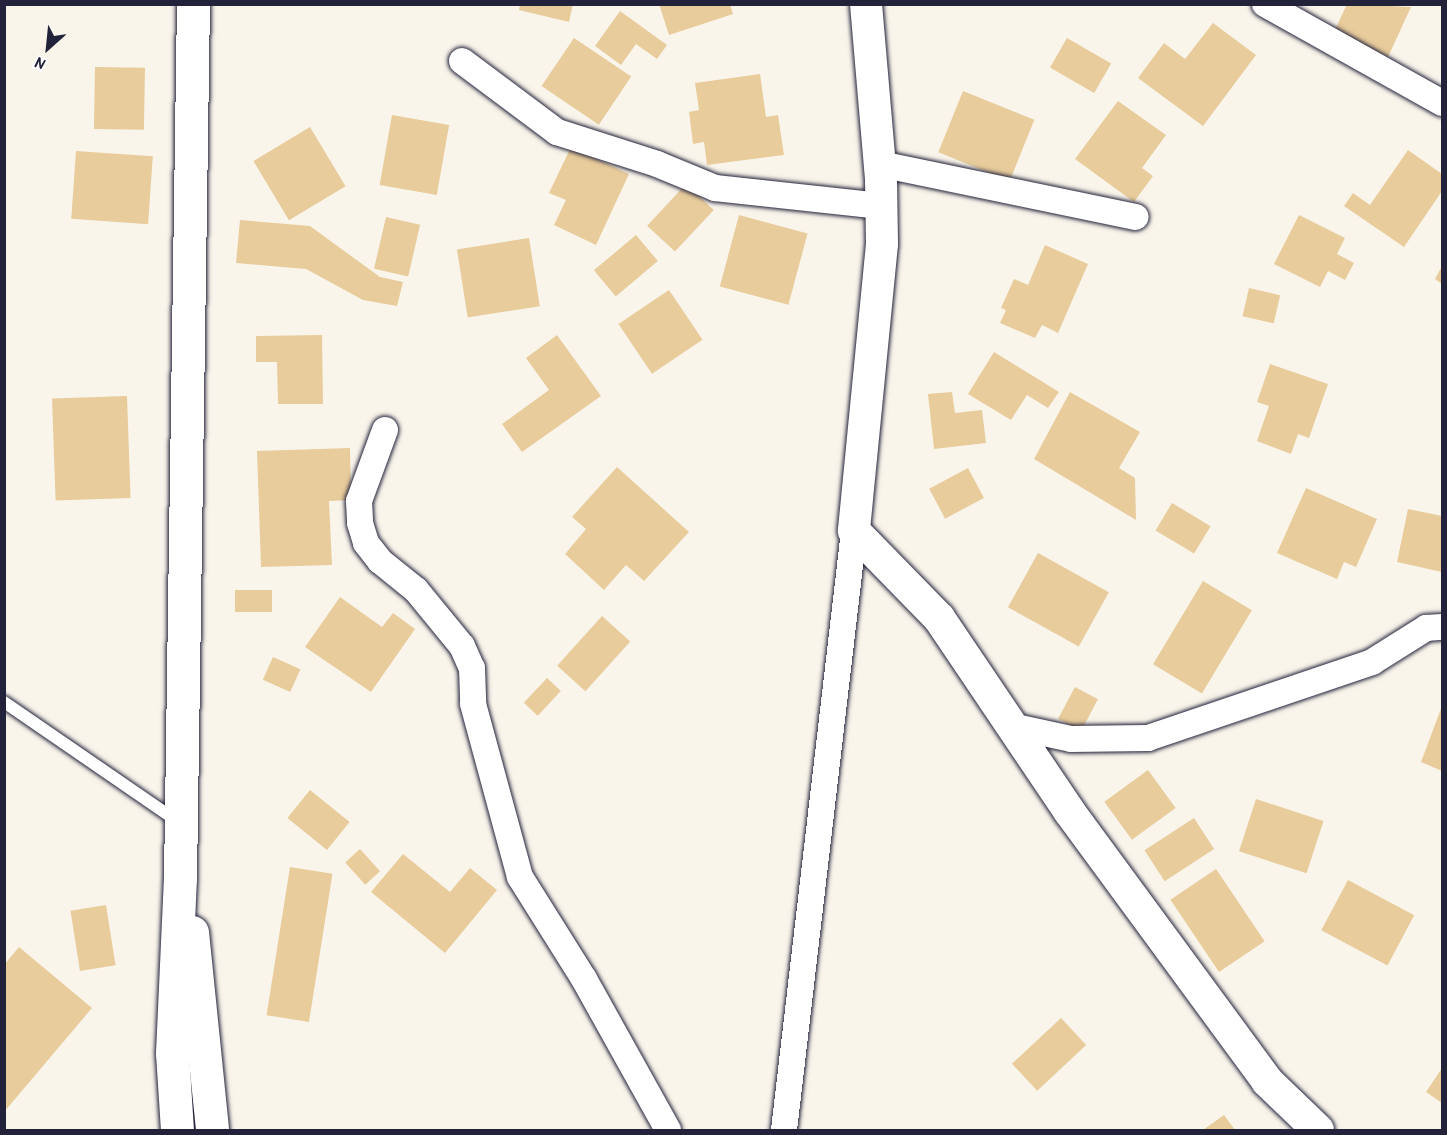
<!DOCTYPE html>
<style>
body{margin:0}
#map{position:relative;width:1447px;height:1135px;overflow:hidden;background:#faf5eb;font-family:"Patrick Hand",sans-serif}
div>[style]{position:absolute}
.building>*{inset:0;background:#e8cc9c;transform-origin:0 0}
.roads{filter:drop-shadow(0 0 2px #22223b) drop-shadow(0 0 2px #22223b)}
.service>*{height:12px;margin:-6px;padding:0 6px;transform-origin:6px;border-radius:6px;background:#fff}
.minor>*{height:26px;margin:-13px;padding:0 13px;transform-origin:13px;border-radius:13px;background:#fff}
.tertiary>*{height:32px;margin:-16px;padding:0 16px;transform-origin:16px;border-radius:16px;background:#fff}
.secondary>*{height:33px;margin:-16.5px;padding:0 16.5px;transform-origin:16.5px;border-radius:16.5px;background:#fff}
span{translate:-50% -50%;white-space:nowrap;text-align:center;line-height:1.15;-webkit-text-stroke:5px #fff;paint-order:stroke}
.frame{position:absolute;inset:0;border:6px solid #22223b;pointer-events:none}
.north{position:absolute;left:18px;top:18px;width:60px;height:60px;-webkit-text-stroke:4px #fff;paint-order:stroke;rotate:207deg;font-size:16px;font-weight:700;line-height:24px;text-align:center;color:#22223b}
.north::after{content:'';display:block;margin:auto;width:21px;height:27px;background:#22223b;clip-path:polygon(50% 0,100% 100%,50% 72%,0 100%)}
</style>
<div id="map">
<div class="building">
<i style="clip-path:polygon(520px 4px,573px 4px,569px 22px,519px 10px)"></i>
<i style="clip-path:polygon(659px 4px,730px 4px,733px 14px,669px 35px)"></i>
<i style="clip-path:polygon(1347px 4px,1411px 7px,1388px 57px,1334px 32px)"></i>
<i style="clip-path:polygon(620px 11px,667px 45px,657px 59px,636px 44px,621px 65px,595px 46px)"></i>
<i style="clip-path:polygon(1213px 23px,1256px 55px,1203px 126px,1138px 78px,1164px 43px,1185px 59px)"></i>
<i style="left:574px;top:38px;width:69px;height:58px;rotate:34deg"></i>
<i style="left:1067px;top:38px;width:51px;height:34px;rotate:30deg"></i>
<i style="left:95px;top:67px;width:50px;height:62px;rotate:1deg"></i>
<i style="clip-path:polygon(760px 74px,766px 117px,778px 115px,784px 155px,707px 165px,704px 142px,693px 144px,689px 112px,699px 110px,695px 83px)"></i>
<i style="left:963px;top:91px;width:77px;height:66px;rotate:22deg"></i>
<i style="clip-path:polygon(1118px 101px,1166px 135px,1142px 168px,1153px 176px,1134px 202px,1075px 159px)"></i>
<i style="left:392px;top:115px;width:58px;height:71px;rotate:10deg"></i>
<i style="left:310px;top:127px;width:69px;height:66px;rotate:59deg"></i>
<i style="clip-path:polygon(571px 147px,629px 174px,596px 245px,554px 225px,566px 200px,549px 193px)"></i>
<i style="clip-path:polygon(1408px 150px,1442px 174px,1442px 191px,1404px 247px,1344px 206px,1353px 193px,1370px 205px)"></i>
<i style="left:76px;top:151px;width:77px;height:68px;rotate:4deg"></i>
<i style="left:686px;top:184px;width:38px;height:57px;rotate:43deg"></i>
<i style="left:739px;top:215px;width:71px;height:74px;rotate:15deg"></i>
<i style="clip-path:polygon(1299px 215px,1345px 238px,1337px 254px,1354px 263px,1345px 280px,1328px 271px,1320px 287px,1274px 264px)"></i>
<i style="left:386px;top:217px;width:35px;height:53px;rotate:13deg"></i>
<i style="clip-path:polygon(240px 220px,310px 226px,380px 277px,403px 282px,397px 306px,363px 300px,306px 269px,236px 263px)"></i>
<i style="left:636px;top:235px;width:34px;height:55px;rotate:50deg"></i>
<i style="left:529px;top:238px;width:69px;height:73px;rotate:81deg"></i>
<i style="clip-path:polygon(1045px 245px,1088px 264px,1058px 333px,1042px 325px,1035px 338px,1000px 323px,1006px 310px,1001px 308px,1014px 279px,1028px 285px)"></i>
<i style="clip-path:polygon(1442px 266px,1442px 284px,1435px 279px)"></i>
<i style="left:1249px;top:288px;width:32px;height:29px;rotate:13deg"></i>
<i style="left:669px;top:290px;width:60px;height:61px;rotate:56deg"></i>
<i style="clip-path:polygon(322px 335px,323px 404px,278px 404px,277px 362px,256px 362px,256px 336px)"></i>
<i style="clip-path:polygon(557px 335px,601px 396px,522px 452px,502px 424px,549px 390px,526px 358px)"></i>
<i style="clip-path:polygon(994px 352px,1059px 392px,1048px 408px,1027px 395px,1011px 420px,968px 394px)"></i>
<i style="clip-path:polygon(1270px 364px,1328px 384px,1309px 438px,1298px 434px,1291px 454px,1257px 441px,1269px 406px,1257px 402px)"></i>
<i style="clip-path:polygon(952px 392px,955px 413px,982px 410px,986px 443px,934px 449px,928px 394px)"></i>
<i style="clip-path:polygon(1070px 392px,1140px 432px,1119px 468px,1135px 478px,1136px 520px,1034px 459px)"></i>
<i style="left:127px;top:396px;width:102px;height:75px;rotate:88deg"></i>
<i style="clip-path:polygon(350px 448px,351px 500px,329px 501px,332px 565px,261px 567px,257px 451px)"></i>
<i style="clip-path:polygon(617px 467px,689px 532px,644px 581px,626px 565px,604px 590px,565px 554px,586px 529px,572px 517px)"></i>
<i style="left:968px;top:468px;width:34px;height:44px;rotate:62deg"></i>
<i style="clip-path:polygon(1306px 488px,1377px 519px,1356px 567px,1344px 562px,1337px 579px,1277px 553px)"></i>
<i style="left:1172px;top:503px;width:45px;height:32px;rotate:31deg"></i>
<i style="clip-path:polygon(1408px 509px,1442px 516px,1442px 572px,1397px 562px)"></i>
<i style="left:1038px;top:553px;width:81px;height:62px;rotate:29deg"></i>
<i style="left:1203px;top:581px;width:57px;height:97px;rotate:31deg"></i>
<i style="left:235px;top:590px;width:37px;height:22px"></i>
<i style="clip-path:polygon(340px 597px,382px 627px,393px 613px,415px 629px,371px 692px,305px 647px)"></i>
<i style="left:602px;top:616px;width:38px;height:67px;rotate:42deg"></i>
<i style="left:273px;top:657px;width:30px;height:25px;rotate:24deg"></i>
<i style="left:547px;top:678px;width:19px;height:34px;rotate:43deg"></i>
<i style="left:1075px;top:687px;width:26px;height:36px;rotate:28deg"></i>
<i style="clip-path:polygon(1442px 706px,1442px 771px,1421px 762px)"></i>
<i style="left:1148px;top:770px;width:47px;height:54px;rotate:54deg"></i>
<i style="left:310px;top:790px;width:51px;height:36px;rotate:39deg"></i>
<i style="left:1256px;top:799px;width:71px;height:55px;rotate:18deg"></i>
<i style="left:1194px;top:818px;width:37px;height:59px;rotate:57deg"></i>
<i style="left:360px;top:849px;width:30px;height:20px;rotate:48deg"></i>
<i style="clip-path:polygon(403px 854px,450px 892px,470px 868px,497px 890px,445px 953px,371px 892px)"></i>
<i style="left:290px;top:867px;width:43px;height:150px;rotate:9deg"></i>
<i style="left:1216px;top:869px;width:87px;height:55px;rotate:56deg"></i>
<i style="left:1348px;top:880px;width:75px;height:57px;rotate:28deg"></i>
<i style="left:106px;top:905px;width:61px;height:36px;rotate:81deg"></i>
<i style="clip-path:polygon(19px 947px,92px 1008px,4px 1112px,4px 965px)"></i>
<i style="left:1061px;top:1018px;width:37px;height:67px;rotate:47deg"></i>
<i style="clip-path:polygon(1442px 1068px,1442px 1103px,1426px 1092px)"></i>
<i style="clip-path:polygon(1224px 1115px,1235px 1130px,1203px 1130px)"></i>
</div>
<div class="roads">
<div class="service">
<i style="left:4px;top:702px;width:210px;rotate:34.5deg"></i>
</div>
<div class="minor">
<i style="left:1265px;top:4px;width:203px;rotate:29.2deg"></i>
<i style="left:462px;top:61px;width:119px;rotate:36.8deg"></i>
<i style="left:557px;top:132px;width:105px;rotate:17.7deg"></i>
<i style="left:657px;top:164px;width:63px;rotate:22.5deg"></i>
<i style="left:715px;top:188px;width:167px;rotate:6.2deg"></i>
<i style="left:880px;top:164px;width:261px;rotate:11.7deg"></i>
<i style="left:385px;top:430px;width:76px;rotate:110.1deg"></i>
<i style="left:359px;top:501px;width:22px;rotate:87deg"></i>
<i style="left:360px;top:523px;width:21px;rotate:73deg"></i>
<i style="left:366px;top:543px;width:23px;rotate:52deg"></i>
<i style="left:380px;top:561px;width:46px;rotate:38.9deg"></i>
<i style="left:416px;top:590px;width:72px;rotate:50.6deg"></i>
<i style="left:462px;top:646px;width:24px;rotate:66deg"></i>
<i style="left:472px;top:668px;width:36px;rotate:88deg"></i>
<i style="left:473px;top:704px;width:179px;rotate:74.8deg"></i>
<i style="left:520px;top:877px;width:120px;rotate:57.9deg"></i>
<i style="left:584px;top:979px;width:173px;rotate:60.9deg"></i>
<i style="left:1011px;top:726px;width:61px;rotate:12.2deg"></i>
<i style="left:1071px;top:739px;width:77px;rotate:-0.7deg"></i>
<i style="left:1148px;top:738px;width:237px;rotate:-18.7deg"></i>
<i style="left:1372px;top:662px;width:64px;rotate:-32.2deg"></i>
<i style="left:1426px;top:628px;width:16px;rotate:-4deg"></i>
<i style="left:784px;top:1130px;width:603px;rotate:-83.33deg"></i>
</div>
<div class="tertiary">
<i style="left:866px;top:4px;width:176px;rotate:85.1deg"></i>
<i style="left:881px;top:179px;width:65px;rotate:89.1deg"></i>
<i style="left:882px;top:244px;width:288px;rotate:95.6deg"></i>
<i style="left:854px;top:531px;width:122px;rotate:45.7deg"></i>
<i style="left:939px;top:618px;width:233px;rotate:56deg"></i>
<i style="left:1069px;top:811px;width:335px;rotate:53.7deg"></i>
<i style="left:1267px;top:1081px;width:71px;rotate:43.9deg"></i>
</div>
<div class="secondary">
<i style="left:192px;top:932px;width:199px;rotate:84.2deg"></i>
<i style="left:177px;top:1130px;width:77px;rotate:-93.7deg"></i>
<i style="left:172px;top:1053px;width:175px;rotate:-87.4deg"></i>
<i style="left:180px;top:878px;width:874px;rotate:-89.15deg"></i>
</div>
</div>
<div class="frame"></div>
<div class="north">N</div>
</div>
